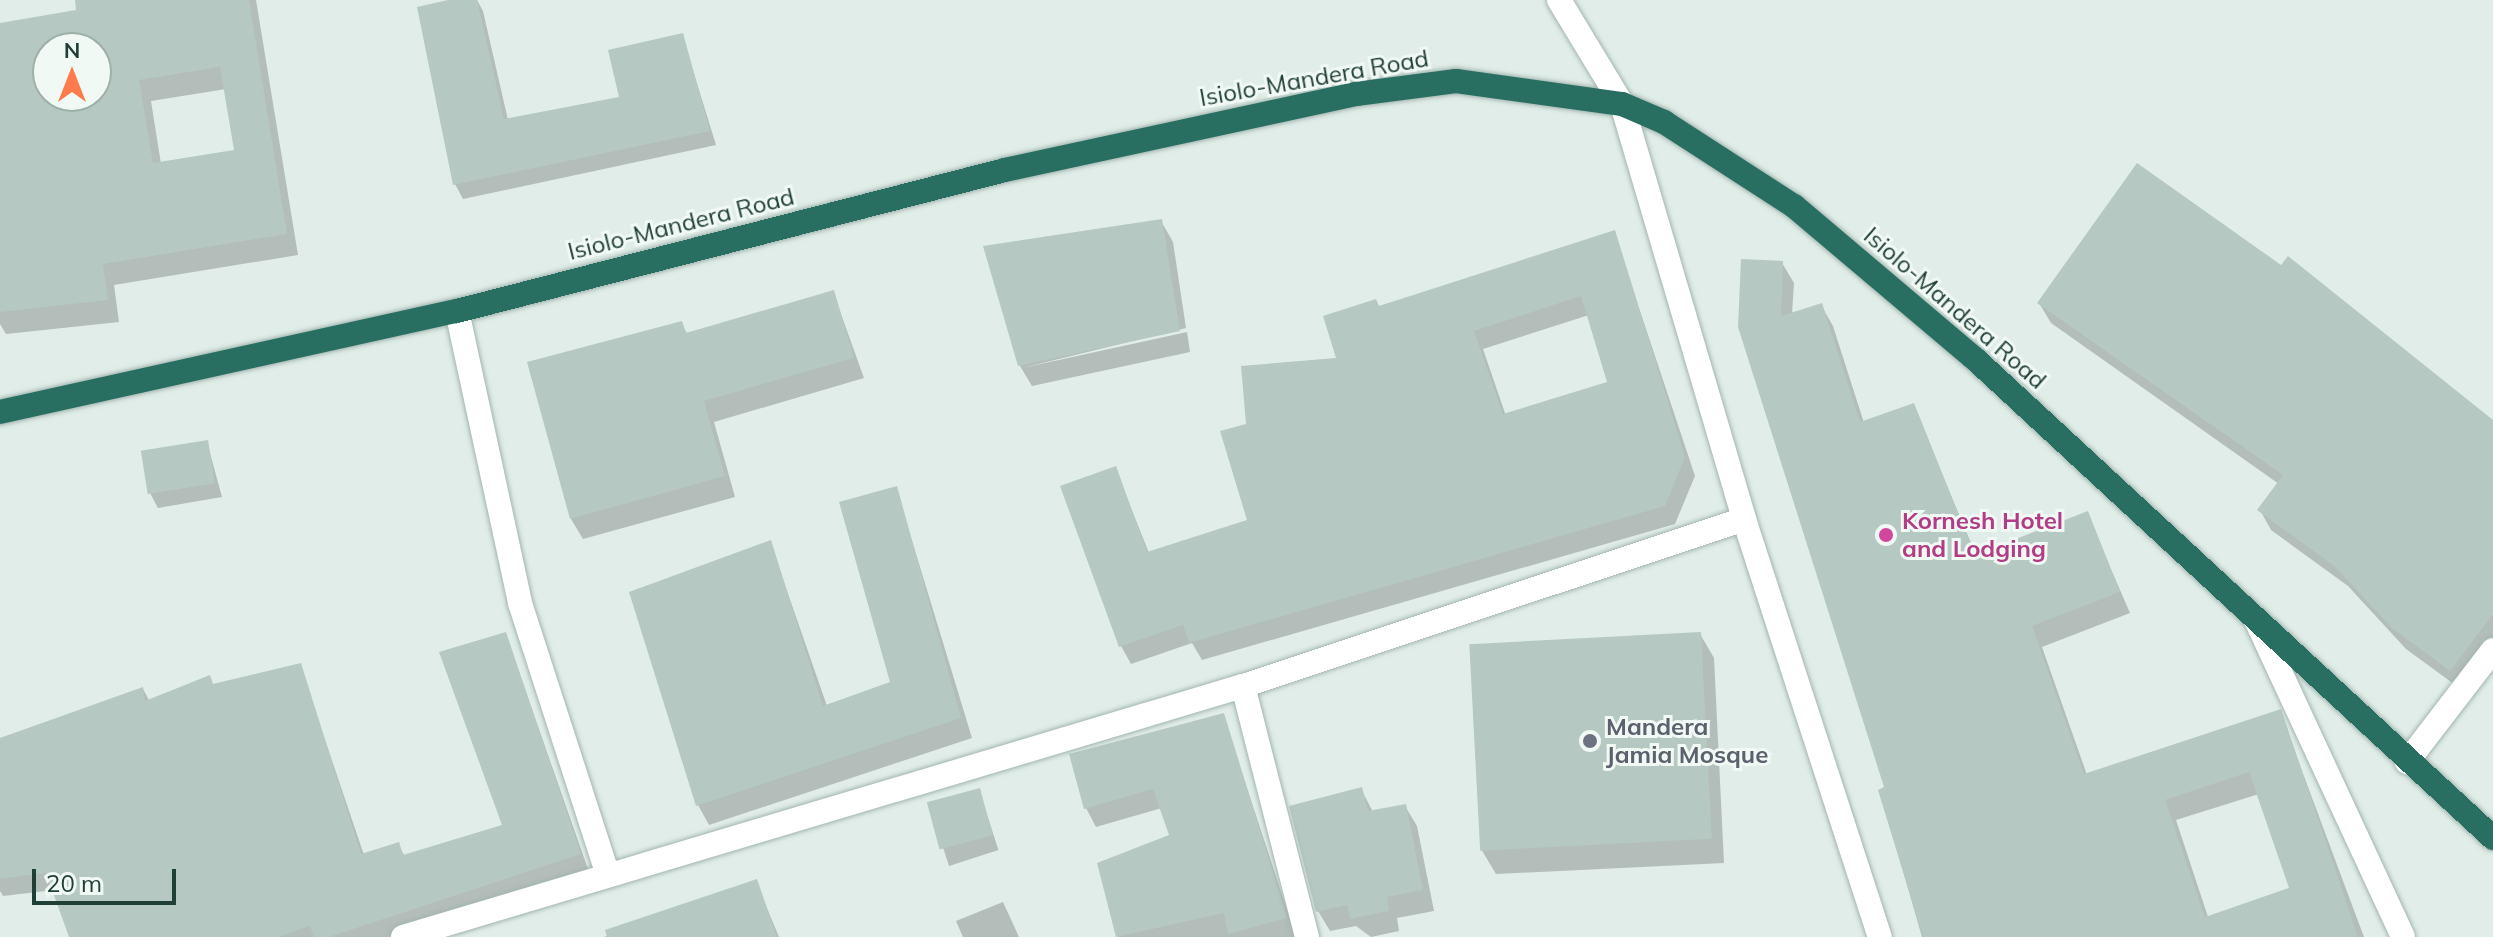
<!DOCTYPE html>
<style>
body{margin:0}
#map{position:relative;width:2493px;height:937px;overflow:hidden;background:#e0ede8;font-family:Mulish,sans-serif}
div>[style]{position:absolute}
.shadow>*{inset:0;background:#0003;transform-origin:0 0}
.building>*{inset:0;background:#b5c8c1;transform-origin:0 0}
.roads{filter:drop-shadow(0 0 2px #a2b5af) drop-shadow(0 0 2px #a2b5af)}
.street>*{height:24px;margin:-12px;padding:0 12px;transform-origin:12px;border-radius:12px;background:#fff}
.highway>*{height:24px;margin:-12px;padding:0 12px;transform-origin:12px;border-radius:12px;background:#286f61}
.dots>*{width:22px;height:22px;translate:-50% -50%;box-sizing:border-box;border:4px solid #f1f9f5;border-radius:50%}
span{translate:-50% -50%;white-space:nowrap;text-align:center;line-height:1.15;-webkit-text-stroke:6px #f1f9f5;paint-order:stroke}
.street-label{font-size:24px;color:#1f3f37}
.hotel-label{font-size:24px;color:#b23c85;font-weight:700}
.left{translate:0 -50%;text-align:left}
.worship-label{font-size:24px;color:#5b616d;font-weight:700}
.north{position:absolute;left:32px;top:32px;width:80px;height:80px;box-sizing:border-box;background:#f1f9f5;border:2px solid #9dafa9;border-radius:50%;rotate:0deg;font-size:22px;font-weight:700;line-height:32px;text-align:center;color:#1f3f37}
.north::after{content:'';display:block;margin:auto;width:28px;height:36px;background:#ff7b4c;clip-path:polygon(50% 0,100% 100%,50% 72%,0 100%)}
.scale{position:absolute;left:32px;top:869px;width:144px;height:36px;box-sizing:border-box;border:4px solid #1f3f37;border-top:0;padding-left:10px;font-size:24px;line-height:28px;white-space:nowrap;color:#1f3f37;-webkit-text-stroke:6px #f1f9f5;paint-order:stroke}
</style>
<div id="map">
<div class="shadow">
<i style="clip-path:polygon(evenodd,77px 0,256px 0,298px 255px,114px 285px,119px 322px,6px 334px,0 324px,0 25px,79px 12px,77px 0,48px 48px,96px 48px,96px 96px,48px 96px,48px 48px,77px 0,226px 89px,236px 152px,161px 164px,151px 101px,226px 89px)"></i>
<i style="clip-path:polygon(457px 0,477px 0,483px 11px,508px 120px,621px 98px,682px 35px,716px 145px,463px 199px,455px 184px)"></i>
<i style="clip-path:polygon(1161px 221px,1173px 242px,1186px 328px,1022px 368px,1187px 332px,1190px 352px,1032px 386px,1020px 366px,986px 248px)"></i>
<i style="clip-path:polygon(evenodd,1614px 233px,1695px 476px,1675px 524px,1202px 660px,1192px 643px,1131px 664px,1121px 646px,1115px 468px,1149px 553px,1249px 522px,1248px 425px,1339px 360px,1614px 233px,1589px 315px,1610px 383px,1506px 416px,1483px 349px,1589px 315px)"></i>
<i style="clip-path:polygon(evenodd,1782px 263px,1794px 283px,1792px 314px,1821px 305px,1833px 326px,1864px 423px,1913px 406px,1977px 557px,2087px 514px,2130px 613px,2042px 647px,2087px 775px,2280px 712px,2364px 937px,1922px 937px,1880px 791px,1887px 788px,1740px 326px,1782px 263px,2259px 794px,2291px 889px,2208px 917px,2176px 820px,2259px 794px)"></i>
<i style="clip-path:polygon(833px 292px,864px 378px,714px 422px,735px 497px,583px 539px,571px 519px,681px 323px,688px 335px)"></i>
<i style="clip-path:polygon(2039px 303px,2493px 423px,2493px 649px,2462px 690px,2406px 649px,2348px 586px,2271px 530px,2260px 510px,2279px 484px,2051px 323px)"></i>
<i style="clip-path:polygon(207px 442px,222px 497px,158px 508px,150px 493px)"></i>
<i style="clip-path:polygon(896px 488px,972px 738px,709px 825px,698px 805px,770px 542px,827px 706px,893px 684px)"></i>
<i style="clip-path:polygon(1700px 634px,1714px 658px,1724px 863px,1496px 874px,1481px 849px)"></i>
<i style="clip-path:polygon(506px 635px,589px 872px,389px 937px,71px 937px,54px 890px,3px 896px,0 891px,0 740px,143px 689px,150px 702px,300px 666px,364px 855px,398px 844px,405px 857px,505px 826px)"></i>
<i style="clip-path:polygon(1223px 715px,1296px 937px,1118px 937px,1100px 864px,1171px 836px,1162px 808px,1096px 827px,1086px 808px)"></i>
<i style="clip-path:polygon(1361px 789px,1373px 812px,1405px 806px,1417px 826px,1434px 911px,1397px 918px,1399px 931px,1371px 937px,1356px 926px,1330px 931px,1318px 911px)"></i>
<i style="left:979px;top:790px;width:63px;height:52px;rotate:72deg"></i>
<i style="clip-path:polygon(756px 882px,779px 937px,604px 937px)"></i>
<i style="clip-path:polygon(1003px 902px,1019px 937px,963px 937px,956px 921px)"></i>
</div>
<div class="building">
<i style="clip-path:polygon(evenodd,75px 0,249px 0,287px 234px,103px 264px,108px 300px,0 312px,0 23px,76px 10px,75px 0,48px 48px,96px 48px,96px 96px,48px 96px,48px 48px,75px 0,220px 67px,234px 150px,153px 163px,139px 80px,220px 67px)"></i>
<i style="clip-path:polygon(448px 0,477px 0,504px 119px,619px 97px,608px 50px,683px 33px,710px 131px,453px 185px,417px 7px)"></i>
<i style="clip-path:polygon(2137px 163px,2281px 265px,2288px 256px,2493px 420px,2493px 614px,2450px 671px,2392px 628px,2334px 566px,2257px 510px,2283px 475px,2037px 303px)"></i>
<i style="clip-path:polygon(1162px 219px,1180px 331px,1018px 366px,983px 246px)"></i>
<i style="clip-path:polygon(evenodd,1615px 230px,1685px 457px,1665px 506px,1189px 643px,1183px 625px,1119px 647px,1060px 486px,1116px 466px,1147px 552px,1247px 520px,1220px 431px,1246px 424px,1241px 366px,1336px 358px,1323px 316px,1376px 299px,1379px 306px,1615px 230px,1581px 296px,1607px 382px,1503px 414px,1474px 331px,1581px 296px)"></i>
<i style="clip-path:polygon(evenodd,1741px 259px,1783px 261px,1781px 316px,1822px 303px,1860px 422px,1914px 403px,1975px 555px,2088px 511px,2120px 592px,2032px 626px,2084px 774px,2281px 709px,2358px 937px,1923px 937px,1878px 790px,1884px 787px,1738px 327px,1741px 259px,2249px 772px,2289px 888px,2205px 917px,2165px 800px,2249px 772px)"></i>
<i style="clip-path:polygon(834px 290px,854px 358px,704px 401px,725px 476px,570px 519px,527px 362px,682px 321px,686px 333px)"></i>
<i style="left:208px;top:440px;width:44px;height:68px;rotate:81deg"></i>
<i style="clip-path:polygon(897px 486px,961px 718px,696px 806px,629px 592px,771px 540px,823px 706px,890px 682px,839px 502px)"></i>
<i style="clip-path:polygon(506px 632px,581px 854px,329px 937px,314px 937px,310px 926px,279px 937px,69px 937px,46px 873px,0 879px,0 738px,143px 687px,145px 701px,210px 675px,213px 684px,301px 663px,361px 854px,399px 842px,403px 855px,502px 825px,439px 652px)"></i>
<i style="left:1701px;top:632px;width:207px;height:232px;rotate:87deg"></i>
<i style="clip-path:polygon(1224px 713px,1287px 918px,1228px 934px,1224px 913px,1116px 937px,1097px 863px,1169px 835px,1153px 789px,1084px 809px,1069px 754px)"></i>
<i style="clip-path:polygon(1362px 787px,1368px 811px,1406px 804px,1423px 890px,1387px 897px,1389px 911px,1350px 919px,1347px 905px,1316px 912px,1289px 806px)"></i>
<i style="left:980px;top:788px;width:49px;height:55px;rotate:75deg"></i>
<i style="clip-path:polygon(757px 879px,777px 937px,607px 937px,605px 930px)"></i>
</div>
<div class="roads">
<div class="street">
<i style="left:1559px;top:0;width:122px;rotate:58.8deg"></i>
<i style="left:1622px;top:104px;width:433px;rotate:73.6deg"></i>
<i style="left:1744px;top:519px;width:440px;rotate:72deg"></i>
<i style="left:457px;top:311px;width:299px;rotate:77.8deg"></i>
<i style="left:520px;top:603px;width:284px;rotate:72.1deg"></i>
<i style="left:2256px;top:620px;width:349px;rotate:65.1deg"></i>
<i style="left:1243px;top:686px;width:259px;rotate:75.7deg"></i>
<i style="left:2407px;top:762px;width:141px;rotate:-52.5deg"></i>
<i style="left:403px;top:937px;width:877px;rotate:-16.64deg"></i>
<i style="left:1243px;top:686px;width:528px;rotate:-18.43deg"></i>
</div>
<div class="highway">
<i style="left:0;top:412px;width:468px;rotate:-12.5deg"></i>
<i style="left:457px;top:311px;width:566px;rotate:-14.43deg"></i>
<i style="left:1005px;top:170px;width:359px;rotate:-12.2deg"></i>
<i style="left:1356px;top:94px;width:101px;rotate:-7.4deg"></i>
<i style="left:1456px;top:81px;width:168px;rotate:7.9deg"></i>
<i style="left:1622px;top:104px;width:46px;rotate:23.2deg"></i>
<i style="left:1664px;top:122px;width:155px;rotate:32.9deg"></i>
<i style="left:1794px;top:206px;width:236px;rotate:40.2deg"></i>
<i style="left:1974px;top:358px;width:707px;rotate:42.76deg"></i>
</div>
</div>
<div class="dots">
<i style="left:1886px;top:535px;background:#d1479c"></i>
<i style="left:1590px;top:741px;background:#6b7280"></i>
</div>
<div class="street-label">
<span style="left:1314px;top:78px;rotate:-10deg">Isiolo-Mandera Road</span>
<span style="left:681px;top:224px;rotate:-14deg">Isiolo-Mandera Road</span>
<span style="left:1955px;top:308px;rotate:41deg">Isiolo-Mandera Road</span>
</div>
<div class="hotel-label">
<span class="left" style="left:1902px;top:535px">Kornesh Hotel<br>and Lodging</span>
</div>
<div class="worship-label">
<span class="left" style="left:1606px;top:741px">Mandera<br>Jamia Mosque</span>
</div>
<div class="north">N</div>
<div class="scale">20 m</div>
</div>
